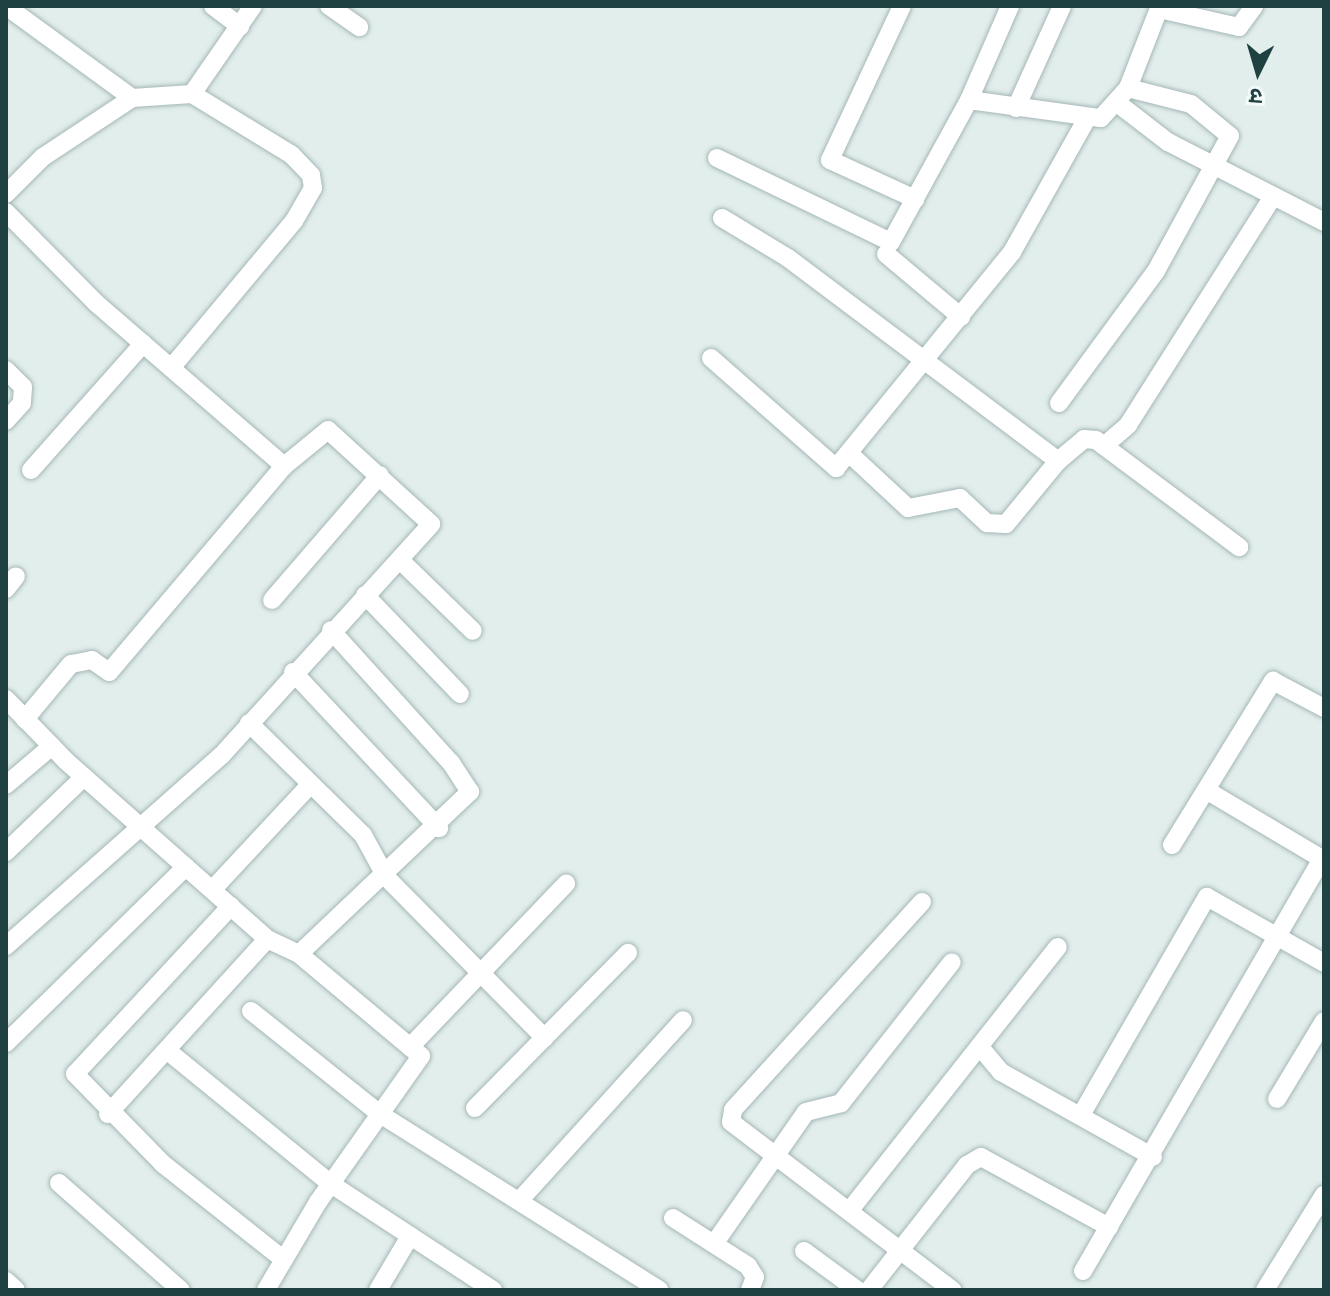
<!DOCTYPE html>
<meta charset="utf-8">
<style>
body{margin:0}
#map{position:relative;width:1330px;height:1296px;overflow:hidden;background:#e2eeec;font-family:Figtree,"Noto Sans Devanagari",sans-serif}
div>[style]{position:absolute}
.roads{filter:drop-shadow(0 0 2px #a4b7b6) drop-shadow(0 0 2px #a4b7b6)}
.minor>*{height:18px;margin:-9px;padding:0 9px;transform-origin:9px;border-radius:9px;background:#fff}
span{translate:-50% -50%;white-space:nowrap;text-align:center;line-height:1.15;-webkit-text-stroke:7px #f3faf9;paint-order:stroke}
.frame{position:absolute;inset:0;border:8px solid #204142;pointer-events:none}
.north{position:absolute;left:1218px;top:32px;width:80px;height:80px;-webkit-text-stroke:6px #f3faf9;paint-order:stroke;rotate:185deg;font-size:22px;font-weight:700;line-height:32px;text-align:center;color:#204142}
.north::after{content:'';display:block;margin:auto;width:28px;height:36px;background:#204142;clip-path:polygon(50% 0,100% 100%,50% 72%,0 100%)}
</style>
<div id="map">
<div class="roads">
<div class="minor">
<i style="left:6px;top:6px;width:156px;rotate:36.1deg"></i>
<i style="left:213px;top:6px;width:34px;rotate:37deg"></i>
<i style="left:329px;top:6px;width:37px;rotate:35deg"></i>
<i style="left:902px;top:6px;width:170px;rotate:115.1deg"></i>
<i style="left:830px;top:160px;width:94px;rotate:24.6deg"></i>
<i style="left:1159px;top:9px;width:82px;rotate:12.7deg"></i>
<i style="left:1239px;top:27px;width:26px;rotate:-54deg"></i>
<i style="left:969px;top:100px;width:103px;rotate:-66.4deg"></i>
<i style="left:1116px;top:102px;width:66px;rotate:37.6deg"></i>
<i style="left:1168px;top:142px;width:175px;rotate:27.1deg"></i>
<i style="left:1016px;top:108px;width:112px;rotate:-65.7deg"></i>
<i style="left:717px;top:158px;width:193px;rotate:25.8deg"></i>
<i style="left:891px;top:242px;width:162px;rotate:-61.2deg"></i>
<i style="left:969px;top:100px;width:133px;rotate:7.8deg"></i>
<i style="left:1101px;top:118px;width:40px;rotate:-48deg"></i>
<i style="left:1128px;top:88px;width:88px;rotate:-68.7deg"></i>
<i style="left:6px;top:194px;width:52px;rotate:-45deg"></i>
<i style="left:43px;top:157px;width:107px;rotate:-33.5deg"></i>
<i style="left:132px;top:98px;width:60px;rotate:-3.8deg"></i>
<i style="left:192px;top:94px;width:107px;rotate:-55.3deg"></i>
<i style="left:6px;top:212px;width:128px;rotate:45.3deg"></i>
<i style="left:96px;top:303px;width:249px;rotate:40.9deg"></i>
<i style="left:722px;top:218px;width:77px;rotate:31.2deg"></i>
<i style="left:788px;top:258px;width:338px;rotate:36.9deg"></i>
<i style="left:886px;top:254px;width:98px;rotate:40deg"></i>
<i style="left:711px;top:358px;width:167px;rotate:41.3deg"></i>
<i style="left:836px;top:468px;width:279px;rotate:-50.8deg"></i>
<i style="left:1012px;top:252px;width:151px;rotate:-60.7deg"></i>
<i style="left:171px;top:368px;width:192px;rotate:-50.1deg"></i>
<i style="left:294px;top:221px;width:38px;rotate:-60deg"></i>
<i style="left:313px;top:188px;width:13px;rotate:-99deg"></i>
<i style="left:311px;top:175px;width:28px;rotate:-134deg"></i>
<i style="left:292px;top:155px;width:117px;rotate:-148.6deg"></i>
<i style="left:6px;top:370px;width:24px;rotate:45deg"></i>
<i style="left:23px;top:387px;width:16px;rotate:94deg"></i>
<i style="left:22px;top:403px;width:24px;rotate:132deg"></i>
<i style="left:1059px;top:403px;width:164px;rotate:-53.7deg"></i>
<i style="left:1156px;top:271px;width:154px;rotate:-61.3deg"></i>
<i style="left:1230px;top:136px;width:50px;rotate:-140.6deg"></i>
<i style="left:1191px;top:104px;width:65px;rotate:-165.7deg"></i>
<i style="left:1104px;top:446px;width:32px;rotate:-41deg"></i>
<i style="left:1128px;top:425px;width:269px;rotate:-57.6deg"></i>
<i style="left:851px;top:455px;width:78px;rotate:42.9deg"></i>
<i style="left:908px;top:508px;width:53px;rotate:-10.9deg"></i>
<i style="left:960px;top:498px;width:37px;rotate:43deg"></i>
<i style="left:987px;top:523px;width:19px;rotate:3deg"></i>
<i style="left:1006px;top:524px;width:82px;rotate:-50.5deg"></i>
<i style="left:1058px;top:461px;width:34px;rotate:-40deg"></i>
<i style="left:1084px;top:439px;width:12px;rotate:5deg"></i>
<i style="left:1096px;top:440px;width:179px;rotate:36.8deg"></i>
<i style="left:31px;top:470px;width:169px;rotate:-48.4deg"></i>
<i style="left:401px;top:561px;width:100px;rotate:44.2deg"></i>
<i style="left:6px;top:589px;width:16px;rotate:-52deg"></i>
<i style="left:365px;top:595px;width:137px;rotate:46.2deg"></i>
<i style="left:272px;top:600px;width:165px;rotate:-49.2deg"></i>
<i style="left:293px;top:672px;width:214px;rotate:46.9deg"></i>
<i style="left:6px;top:699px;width:86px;rotate:45.9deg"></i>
<i style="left:66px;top:761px;width:268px;rotate:41.5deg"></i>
<i style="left:267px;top:939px;width:35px;rotate:25deg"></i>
<i style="left:299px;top:954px;width:159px;rotate:39.9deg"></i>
<i style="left:421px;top:1056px;width:179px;rotate:125.2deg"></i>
<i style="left:318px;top:1202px;width:102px;rotate:120.6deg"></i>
<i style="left:249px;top:723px;width:160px;rotate:44.5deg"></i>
<i style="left:363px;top:835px;width:48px;rotate:61.3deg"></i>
<i style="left:386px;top:877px;width:226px;rotate:45.4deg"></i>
<i style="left:6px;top:785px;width:60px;rotate:-40.3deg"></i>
<i style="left:1206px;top:790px;width:137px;rotate:30.7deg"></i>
<i style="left:1172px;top:845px;width:193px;rotate:-58.4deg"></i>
<i style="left:1273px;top:681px;width:58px;rotate:27.9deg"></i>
<i style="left:6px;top:852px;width:108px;rotate:-43.9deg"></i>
<i style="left:212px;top:890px;width:142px;rotate:-47deg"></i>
<i style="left:922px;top:902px;width:281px;rotate:132.3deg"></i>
<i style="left:733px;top:1110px;width:12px;rotate:99deg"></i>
<i style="left:731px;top:1122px;width:278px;rotate:37.2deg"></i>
<i style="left:231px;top:906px;width:229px;rotate:132.9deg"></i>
<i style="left:75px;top:1074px;width:126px;rotate:45.6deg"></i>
<i style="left:163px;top:1164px;width:154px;rotate:38.4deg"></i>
<i style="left:6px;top:946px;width:287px;rotate:-41.5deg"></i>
<i style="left:221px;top:756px;width:313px;rotate:-47.8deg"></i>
<i style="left:431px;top:524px;width:139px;rotate:-137.6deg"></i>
<i style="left:328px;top:430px;width:57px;rotate:140.7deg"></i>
<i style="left:284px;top:466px;width:270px;rotate:130.3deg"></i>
<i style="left:109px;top:672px;width:21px;rotate:-145deg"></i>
<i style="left:92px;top:660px;width:21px;rotate:169deg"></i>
<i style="left:71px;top:664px;width:72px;rotate:129.9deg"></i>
<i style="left:299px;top:954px;width:236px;rotate:-43.5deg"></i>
<i style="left:470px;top:792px;width:35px;rotate:-123deg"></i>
<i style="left:451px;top:763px;width:179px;rotate:-132.1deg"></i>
<i style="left:251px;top:1011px;width:165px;rotate:38.6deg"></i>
<i style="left:380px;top:1114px;width:330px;rotate:32.2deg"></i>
<i style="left:6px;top:1043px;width:252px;rotate:-44.4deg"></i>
<i style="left:410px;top:1047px;width:226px;rotate:-46.3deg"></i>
<i style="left:980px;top:1047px;width:33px;rotate:50deg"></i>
<i style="left:1001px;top:1072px;width:174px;rotate:29.2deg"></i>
<i style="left:169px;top:1052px;width:209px;rotate:39.2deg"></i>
<i style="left:331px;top:1184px;width:194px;rotate:33.2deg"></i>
<i style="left:1277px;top:1099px;width:91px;rotate:-58.9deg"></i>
<i style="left:475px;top:1108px;width:218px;rotate:-45.4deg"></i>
<i style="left:108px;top:1114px;width:236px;rotate:-47.7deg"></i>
<i style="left:1081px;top:1115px;width:252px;rotate:-60deg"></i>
<i style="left:1207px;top:897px;width:134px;rotate:29.4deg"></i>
<i style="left:59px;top:1183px;width:162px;rotate:41.3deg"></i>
<i style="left:519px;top:1201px;width:244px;rotate:-47.8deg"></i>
<i style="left:850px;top:1210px;width:335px;rotate:-51.7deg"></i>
<i style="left:673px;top:1218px;width:89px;rotate:32.6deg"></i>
<i style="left:748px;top:1266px;width:13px;rotate:58deg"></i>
<i style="left:755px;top:1277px;width:14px;rotate:111deg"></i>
<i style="left:716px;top:1241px;width:157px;rotate:-55.1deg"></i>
<i style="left:806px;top:1112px;width:36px;rotate:-14deg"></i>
<i style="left:841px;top:1103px;width:179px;rotate:-51.8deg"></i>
<i style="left:804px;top:1251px;width:66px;rotate:36.3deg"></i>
<i style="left:1083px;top:1271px;width:476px;rotate:-59.9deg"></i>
<i style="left:6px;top:1281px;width:13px;rotate:42deg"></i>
<i style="left:378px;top:1290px;width:63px;rotate:-59.3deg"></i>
<i style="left:869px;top:1290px;width:159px;rotate:-51.9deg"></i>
<i style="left:967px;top:1165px;width:16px;rotate:-30deg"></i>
<i style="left:981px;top:1157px;width:146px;rotate:28.7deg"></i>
<i style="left:1265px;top:1290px;width:112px;rotate:-58.2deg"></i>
</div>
</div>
<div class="frame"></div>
<div class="north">उ</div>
</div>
